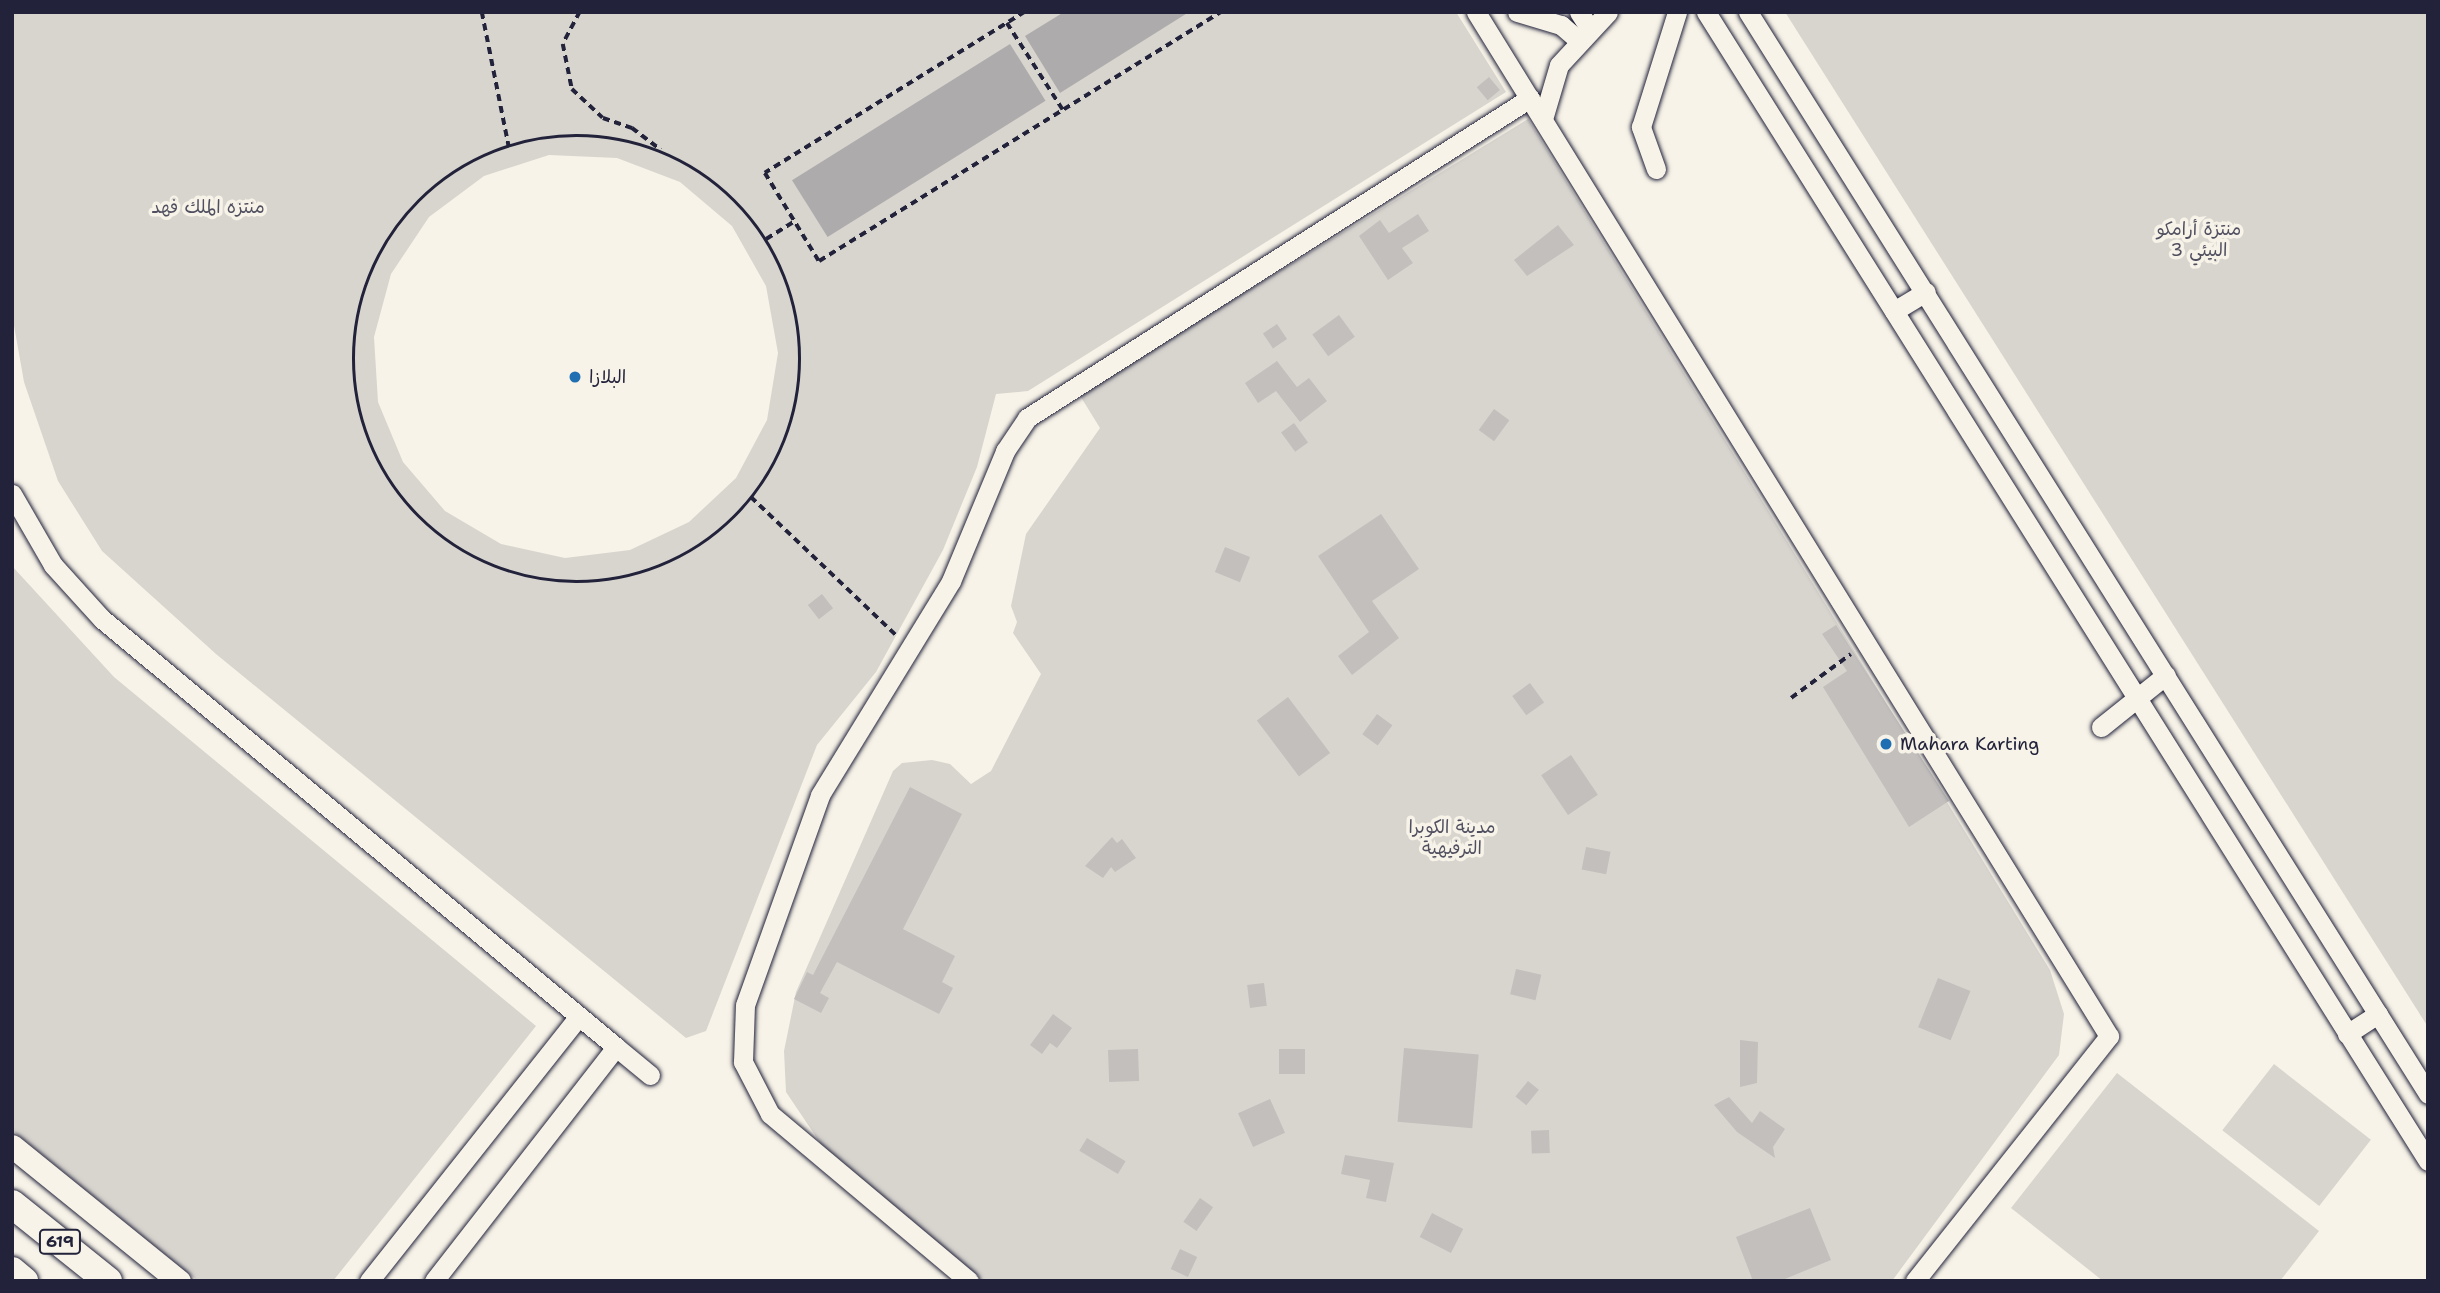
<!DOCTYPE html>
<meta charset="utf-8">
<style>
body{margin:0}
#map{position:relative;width:2440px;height:1293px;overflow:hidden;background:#f7f3e8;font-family:"Shantell Sans","Playpen Sans Arabic",sans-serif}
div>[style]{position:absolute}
.green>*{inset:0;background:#d8d5cf;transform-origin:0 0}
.water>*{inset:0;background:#aeabad;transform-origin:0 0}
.building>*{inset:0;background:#c2bfbd;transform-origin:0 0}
.path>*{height:3.5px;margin-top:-1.75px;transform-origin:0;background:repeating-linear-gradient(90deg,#22223b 0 7px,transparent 0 12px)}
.path>.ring{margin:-1.75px;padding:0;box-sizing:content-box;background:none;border:3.5px solid #22223b;border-radius:50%}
.roads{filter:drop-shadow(0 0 2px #22223b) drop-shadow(0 0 2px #22223b)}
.minor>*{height:19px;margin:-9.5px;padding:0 9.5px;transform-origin:9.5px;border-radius:9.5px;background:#f7f3e8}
.major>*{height:23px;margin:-11.5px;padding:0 11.5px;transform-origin:11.5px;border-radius:11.5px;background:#f7f3e8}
.highway>*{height:28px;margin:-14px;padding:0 14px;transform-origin:14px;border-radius:14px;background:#f7f3e8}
.dots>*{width:19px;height:19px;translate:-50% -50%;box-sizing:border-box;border:4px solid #f7f3e8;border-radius:50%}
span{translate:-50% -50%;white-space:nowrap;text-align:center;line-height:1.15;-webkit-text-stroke:7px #f7f3e8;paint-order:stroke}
.shield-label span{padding:2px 5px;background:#f7f3e8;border:2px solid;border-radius:5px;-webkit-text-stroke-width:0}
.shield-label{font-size:16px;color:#22223b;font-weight:700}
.park-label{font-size:18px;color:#504f60}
.poi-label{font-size:18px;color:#22223b}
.left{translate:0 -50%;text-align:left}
.frame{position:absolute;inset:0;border:14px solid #22223b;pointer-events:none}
</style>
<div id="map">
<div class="green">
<i style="clip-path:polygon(evenodd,12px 12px,1456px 12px,1506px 92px,1028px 391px,996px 394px,977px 467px,943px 550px,876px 672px,817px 745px,706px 1031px,686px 1038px,216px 654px,102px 551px,58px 481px,24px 382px,12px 314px,12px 12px,549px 155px,617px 158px,680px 182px,732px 226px,766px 286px,778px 353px,767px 420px,736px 478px,689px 522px,630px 550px,565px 558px,501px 544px,445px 511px,403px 462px,378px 402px,374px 337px,391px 274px,429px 217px,484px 176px,549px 155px)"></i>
<i style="clip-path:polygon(1785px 12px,2428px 12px,2428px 1027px)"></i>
<i style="clip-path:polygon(1528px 119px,2050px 970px,2064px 1014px,2059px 1055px,1892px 1281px,982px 1281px,829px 1156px,786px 1092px,784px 1051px,796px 992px,893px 771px,902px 763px,932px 760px,950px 764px,971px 784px,991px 771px,1041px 674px,1013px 633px,1017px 622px,1011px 606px,1026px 534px,1100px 428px,1079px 394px)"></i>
<i style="clip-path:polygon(12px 566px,114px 677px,536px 1026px,333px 1281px,198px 1281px,12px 1130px)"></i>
<i style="left:2274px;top:1064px;width:123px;height:84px;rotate:38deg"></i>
<i style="clip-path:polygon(2117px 1073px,2319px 1231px,2280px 1281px,2103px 1281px,2011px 1208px)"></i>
</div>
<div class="water">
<i style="clip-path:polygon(1064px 12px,1189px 12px,1060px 93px,1025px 36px)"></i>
<i style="left:1010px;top:44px;width:67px;height:257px;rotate:58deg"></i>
</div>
<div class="building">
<i style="left:1489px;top:77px;width:17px;height:16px;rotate:50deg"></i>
<i style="clip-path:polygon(1418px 214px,1429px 231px,1402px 248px,1413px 263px,1388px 280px,1359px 236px,1380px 220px,1389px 233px)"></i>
<i style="clip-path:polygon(1558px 225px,1574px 245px,1527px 276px,1514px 260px)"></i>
<i style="left:1339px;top:315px;width:27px;height:33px;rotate:54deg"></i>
<i style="left:1277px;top:324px;width:18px;height:17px;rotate:56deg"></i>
<i style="clip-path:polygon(1277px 361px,1297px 387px,1309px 378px,1327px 401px,1300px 422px,1276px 391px,1258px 403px,1245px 383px)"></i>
<i style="left:1494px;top:409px;width:19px;height:26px;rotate:36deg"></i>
<i style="left:1294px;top:423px;width:24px;height:16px;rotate:54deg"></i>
<i style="clip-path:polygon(1381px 514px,1419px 569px,1372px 601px,1399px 638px,1352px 675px,1338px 656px,1369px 632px,1318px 556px)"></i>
<i style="left:1225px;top:547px;width:27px;height:27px;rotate:22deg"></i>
<i style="left:822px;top:594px;width:18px;height:18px;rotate:52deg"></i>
<i style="clip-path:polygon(1836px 625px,1949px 801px,1909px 827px,1823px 687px,1847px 671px,1822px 634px)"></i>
<i style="left:1530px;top:683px;width:24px;height:22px;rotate:54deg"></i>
<i style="left:1288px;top:697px;width:70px;height:39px;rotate:53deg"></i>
<i style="left:1377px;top:714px;width:19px;height:25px;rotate:36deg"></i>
<i style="left:1571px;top:755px;width:48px;height:36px;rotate:56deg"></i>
<i style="clip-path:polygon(910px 787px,962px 814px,903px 929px,955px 956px,942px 982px,953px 988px,939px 1014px,837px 962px,820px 993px,829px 998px,821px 1013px,794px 999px,807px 972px,813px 975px)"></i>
<i style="clip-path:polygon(1112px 837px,1117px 843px,1122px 839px,1136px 858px,1115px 872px,1111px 867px,1103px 878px,1085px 866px)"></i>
<i style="left:1586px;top:847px;width:25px;height:23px;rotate:11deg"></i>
<i style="left:1516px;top:969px;width:26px;height:26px;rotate:13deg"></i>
<i style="left:1938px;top:978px;width:35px;height:53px;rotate:22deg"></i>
<i style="left:1264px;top:983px;width:23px;height:17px;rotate:83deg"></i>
<i style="clip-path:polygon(1053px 1014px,1072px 1028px,1057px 1048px,1050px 1043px,1042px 1054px,1030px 1045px)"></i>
<i style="clip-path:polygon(1740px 1040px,1758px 1042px,1757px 1083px,1740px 1087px)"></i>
<i style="left:1404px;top:1048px;width:75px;height:74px;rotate:5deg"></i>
<i style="left:1138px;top:1049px;width:32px;height:30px;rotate:88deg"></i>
<i style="left:1279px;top:1049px;width:26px;height:25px"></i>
<i style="left:1528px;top:1081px;width:14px;height:20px;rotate:39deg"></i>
<i style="clip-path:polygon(1729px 1097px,1752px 1123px,1760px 1111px,1785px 1129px,1773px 1147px,1775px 1158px,1737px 1132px,1714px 1105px)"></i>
<i style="left:1270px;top:1099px;width:37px;height:35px;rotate:66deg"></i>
<i style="left:1549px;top:1130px;width:23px;height:18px;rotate:88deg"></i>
<i style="left:1087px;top:1138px;width:45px;height:15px;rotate:31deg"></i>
<i style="clip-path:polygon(1345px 1155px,1394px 1163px,1386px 1202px,1366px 1198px,1370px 1180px,1341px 1174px)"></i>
<i style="left:1200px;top:1198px;width:16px;height:29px;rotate:35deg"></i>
<i style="clip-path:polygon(1810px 1208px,1831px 1260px,1780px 1281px,1753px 1281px,1736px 1237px)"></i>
<i style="left:1432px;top:1213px;width:35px;height:27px;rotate:27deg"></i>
<i style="left:1180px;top:1249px;width:19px;height:22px;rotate:25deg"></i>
</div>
<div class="path">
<i style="left:482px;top:12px;width:138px;rotate:78.7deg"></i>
<i style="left:580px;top:12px;width:36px;rotate:118deg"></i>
<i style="left:563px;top:44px;width:46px;rotate:78.7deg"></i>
<i style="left:572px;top:89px;width:42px;rotate:43.1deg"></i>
<i style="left:603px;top:118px;width:31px;rotate:19deg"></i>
<i style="left:632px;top:128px;width:36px;rotate:37deg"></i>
<i style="left:1025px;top:12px;width:306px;rotate:148.2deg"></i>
<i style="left:765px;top:173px;width:103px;rotate:58.5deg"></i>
<i style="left:819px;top:261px;width:473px;rotate:-31.8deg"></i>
<i style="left:1007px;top:23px;width:103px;rotate:57.2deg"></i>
<i class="ring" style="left:354px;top:136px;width:442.5px;height:442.5px"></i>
<i style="left:766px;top:239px;width:34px;rotate:-32deg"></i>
<i style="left:751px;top:497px;width:200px;rotate:43.6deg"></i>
<i style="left:1791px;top:698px;width:74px;rotate:-36.3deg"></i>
</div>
<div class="roads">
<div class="minor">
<i style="left:1476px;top:12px;width:1204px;rotate:58.28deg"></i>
<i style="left:2109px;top:1036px;width:313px;rotate:128.4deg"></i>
<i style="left:1517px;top:12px;width:46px;rotate:16.5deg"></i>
<i style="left:1561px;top:25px;width:23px;rotate:41deg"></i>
<i style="left:1579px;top:12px;width:20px;rotate:57deg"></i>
<i style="left:1706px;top:12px;width:1357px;rotate:57.86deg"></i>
<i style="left:1748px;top:12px;width:1278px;rotate:57.85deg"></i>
<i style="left:1543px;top:119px;width:56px;rotate:-73.5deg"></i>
<i style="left:1559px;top:65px;width:72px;rotate:-47.2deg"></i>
<i style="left:1656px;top:169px;width:45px;rotate:-109.7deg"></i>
<i style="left:1641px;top:127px;width:121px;rotate:-72.6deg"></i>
<i style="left:1894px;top:311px;width:37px;rotate:-31deg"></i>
<i style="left:12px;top:494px;width:82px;rotate:60deg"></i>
<i style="left:53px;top:565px;width:73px;rotate:47.8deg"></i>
<i style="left:102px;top:619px;width:669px;rotate:39.78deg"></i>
<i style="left:616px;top:1047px;width:296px;rotate:127.9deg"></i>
<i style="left:2101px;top:727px;width:83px;rotate:-38.7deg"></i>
<i style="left:2347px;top:1034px;width:37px;rotate:-33deg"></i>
<i style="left:616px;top:1047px;width:44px;rotate:39.5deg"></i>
<i style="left:369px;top:1281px;width:338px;rotate:-51.6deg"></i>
<i style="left:969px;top:1281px;width:260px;rotate:-140deg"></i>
<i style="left:770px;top:1114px;width:59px;rotate:-117.4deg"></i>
<i style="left:743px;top:1062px;width:57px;rotate:-88deg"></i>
<i style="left:745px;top:1005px;width:223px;rotate:-70.3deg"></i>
<i style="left:820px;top:795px;width:251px;rotate:-58.5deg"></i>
<i style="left:951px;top:581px;width:141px;rotate:-67.4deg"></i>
<i style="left:1005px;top:451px;width:40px;rotate:-56deg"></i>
<i style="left:1027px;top:418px;width:596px;rotate:-32.46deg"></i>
</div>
<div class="major">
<i style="left:12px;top:1146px;width:215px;rotate:39deg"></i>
</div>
<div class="highway">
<i style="left:12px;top:1204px;width:123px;rotate:38.7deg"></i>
<i style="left:12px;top:1271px;width:16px;rotate:40deg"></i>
</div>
</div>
<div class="dots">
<i style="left:575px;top:377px;background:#1f6fb2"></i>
<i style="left:1886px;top:744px;background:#1f6fb2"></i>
</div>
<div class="shield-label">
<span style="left:60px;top:1242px">619</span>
</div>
<div class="park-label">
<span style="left:208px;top:207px">منتزه الملك فهد</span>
<span style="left:2199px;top:240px">منتزة أرامكو<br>البيئي 3</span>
<span style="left:1452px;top:838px">مدينة الكوبرا<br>الترفيهية</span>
</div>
<div class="poi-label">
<span class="left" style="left:589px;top:377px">البلازا</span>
<span class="left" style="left:1900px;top:744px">Mahara Karting</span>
</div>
<div class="frame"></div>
</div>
